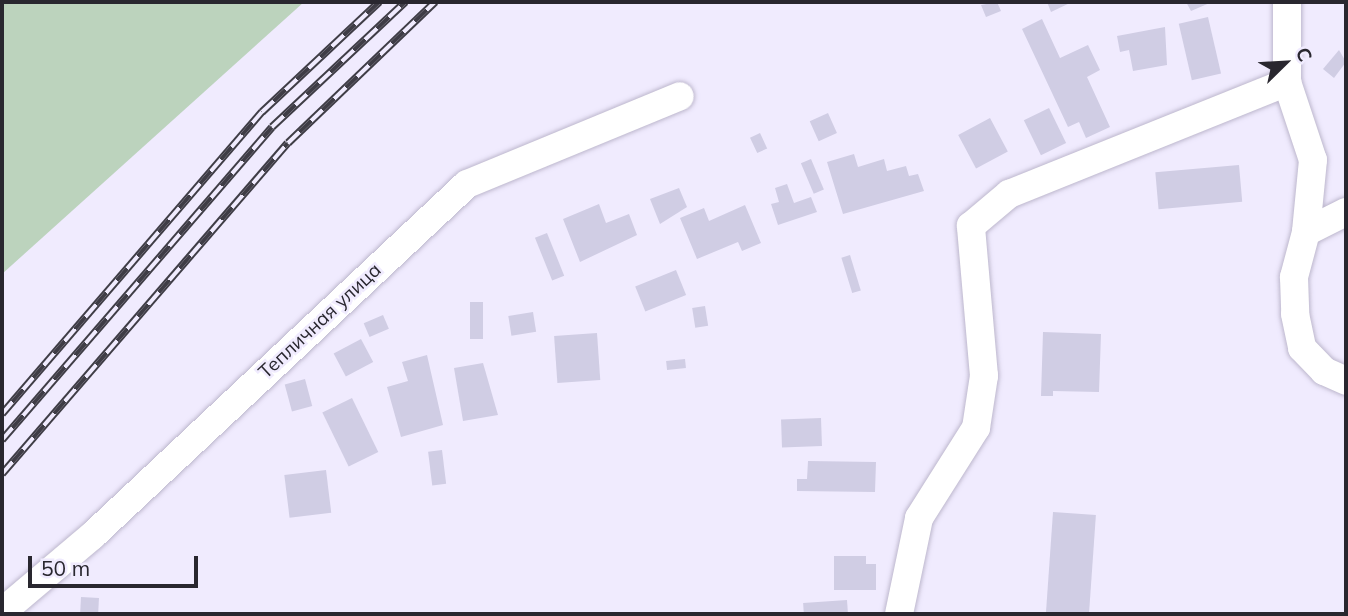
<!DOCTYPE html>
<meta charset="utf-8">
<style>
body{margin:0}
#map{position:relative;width:1348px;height:616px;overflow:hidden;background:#f0ebfe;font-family:Mulish,sans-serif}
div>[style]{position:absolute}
.green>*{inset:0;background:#bcd3bd}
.building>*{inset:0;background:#d0cde4;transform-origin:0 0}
.roads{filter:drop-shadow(0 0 2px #bdb7cd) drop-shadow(0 0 2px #bdb7cd)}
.minor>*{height:28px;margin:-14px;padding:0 14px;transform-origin:14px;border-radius:14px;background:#fff}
.rail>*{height:8px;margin-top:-4px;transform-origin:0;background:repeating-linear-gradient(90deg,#f0ebfe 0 16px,#3f3d46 0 32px);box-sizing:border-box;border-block:2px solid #3f3d46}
span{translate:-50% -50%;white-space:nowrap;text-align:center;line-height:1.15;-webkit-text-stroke:5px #f0ebfe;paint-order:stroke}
.street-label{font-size:19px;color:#29272f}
.frame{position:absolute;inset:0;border:4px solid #29272f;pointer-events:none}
.north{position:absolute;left:1250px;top:28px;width:70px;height:70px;-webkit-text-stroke:5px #f0ebfe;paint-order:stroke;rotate:66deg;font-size:19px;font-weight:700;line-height:28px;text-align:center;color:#29272f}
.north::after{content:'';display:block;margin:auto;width:24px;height:32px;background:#29272f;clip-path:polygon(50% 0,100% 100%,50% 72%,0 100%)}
.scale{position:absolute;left:28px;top:556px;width:170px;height:32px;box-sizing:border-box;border:4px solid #29272f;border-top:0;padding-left:9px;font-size:21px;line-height:24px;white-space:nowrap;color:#29272f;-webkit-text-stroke:5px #f0ebfe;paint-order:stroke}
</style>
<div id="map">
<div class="green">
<i style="clip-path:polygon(2px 2px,304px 2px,2px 274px)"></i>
</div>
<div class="building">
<i style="clip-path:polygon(997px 2px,1001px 11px,986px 17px,981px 5px)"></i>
<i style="clip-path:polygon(1047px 2px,1072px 2px,1051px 12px)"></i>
<i style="clip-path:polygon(1186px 2px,1212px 2px,1191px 11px)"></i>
<i style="left:1208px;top:17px;width:58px;height:30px;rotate:77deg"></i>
<i style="clip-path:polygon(1042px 19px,1060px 58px,1088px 45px,1100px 70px,1087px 77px,1110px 127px,1086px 138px,1079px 122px,1068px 127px,1022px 29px)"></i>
<i style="clip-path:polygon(1165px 27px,1167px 65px,1133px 71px,1129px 50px,1120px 52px,1117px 36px)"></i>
<i style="clip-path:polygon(1339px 50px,1346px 62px,1334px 78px,1323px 69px)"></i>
<i style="left:1049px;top:108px;width:39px;height:28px;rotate:64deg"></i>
<i style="left:828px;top:113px;width:22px;height:20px;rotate:66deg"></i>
<i style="left:990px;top:118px;width:38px;height:36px;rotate:62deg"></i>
<i style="left:760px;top:133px;width:17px;height:11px;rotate:65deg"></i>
<i style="clip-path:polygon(854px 154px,858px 167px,884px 159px,887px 171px,906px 166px,909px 176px,918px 174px,924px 191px,843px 214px,827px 162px)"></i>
<i style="left:811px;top:159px;width:33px;height:11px;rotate:67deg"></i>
<i style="left:1239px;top:165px;width:37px;height:84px;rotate:85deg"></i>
<i style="clip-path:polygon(787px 184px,794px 203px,811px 197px,817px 212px,778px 225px,771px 204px,779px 202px,775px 188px)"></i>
<i style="clip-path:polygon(679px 188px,687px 207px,660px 224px,650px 199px)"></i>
<i style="clip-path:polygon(599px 204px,606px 223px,629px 214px,637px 235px,580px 262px,563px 219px)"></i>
<i style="clip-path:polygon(745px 205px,761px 243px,742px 251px,738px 242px,697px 259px,680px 218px,704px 208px,709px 221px)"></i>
<i style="left:547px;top:233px;width:46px;height:13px;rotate:68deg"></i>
<i style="left:850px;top:255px;width:37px;height:9px;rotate:73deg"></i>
<i style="left:676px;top:270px;width:27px;height:44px;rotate:68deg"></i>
<i style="left:470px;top:302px;width:13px;height:37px"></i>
<i style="left:705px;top:306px;width:20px;height:13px;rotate:81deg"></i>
<i style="left:533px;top:312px;width:20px;height:25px;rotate:81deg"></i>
<i style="left:383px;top:315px;width:15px;height:21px;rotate:67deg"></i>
<i style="clip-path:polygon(1043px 332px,1101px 334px,1099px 392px,1053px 391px,1053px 396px,1041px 396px)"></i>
<i style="left:597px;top:333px;width:47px;height:43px;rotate:86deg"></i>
<i style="left:361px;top:339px;width:26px;height:31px;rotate:62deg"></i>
<i style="clip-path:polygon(427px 355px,443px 425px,401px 437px,387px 387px,408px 381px,402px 362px)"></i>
<i style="left:685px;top:359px;width:9px;height:19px;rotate:84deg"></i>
<i style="clip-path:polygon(483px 363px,498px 415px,463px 421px,454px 368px)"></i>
<i style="left:305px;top:379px;width:28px;height:21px;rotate:75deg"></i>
<i style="left:352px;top:398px;width:60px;height:33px;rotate:64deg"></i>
<i style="left:821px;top:418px;width:28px;height:40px;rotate:88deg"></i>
<i style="left:442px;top:450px;width:34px;height:14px;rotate:83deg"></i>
<i style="clip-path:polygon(808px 461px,876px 462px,875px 492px,797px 491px,797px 479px,807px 479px)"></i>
<i style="left:326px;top:470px;width:43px;height:42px;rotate:83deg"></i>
<i style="left:1053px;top:512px;width:43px;height:102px;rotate:4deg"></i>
<i style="clip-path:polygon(834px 556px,866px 556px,866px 564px,876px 564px,876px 590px,834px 590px)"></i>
<i style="left:81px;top:597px;width:18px;height:17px;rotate:3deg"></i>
<i style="left:847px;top:600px;width:14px;height:44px;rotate:86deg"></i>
</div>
<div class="roads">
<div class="minor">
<i style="left:1287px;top:2px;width:80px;rotate:90deg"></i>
<i style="left:1287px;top:82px;width:82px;rotate:71.6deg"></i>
<i style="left:1313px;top:160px;width:72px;rotate:95.6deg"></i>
<i style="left:1306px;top:232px;width:47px;rotate:104.9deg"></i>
<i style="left:1294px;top:277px;width:37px;rotate:88deg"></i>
<i style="left:1295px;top:314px;width:35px;rotate:78deg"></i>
<i style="left:1302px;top:348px;width:32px;rotate:46deg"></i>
<i style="left:1324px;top:371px;width:24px;rotate:24deg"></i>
<i style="left:1306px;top:232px;width:45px;rotate:-26.6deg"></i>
<i style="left:2px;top:612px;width:118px;rotate:-40.2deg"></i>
<i style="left:92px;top:536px;width:514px;rotate:-43.19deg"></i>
<i style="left:467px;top:184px;width:230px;rotate:-22.4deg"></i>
<i style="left:899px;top:614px;width:98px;rotate:-78.2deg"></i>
<i style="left:919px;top:518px;width:107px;rotate:-57.7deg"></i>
<i style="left:976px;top:428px;width:53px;rotate:-81.3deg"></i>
<i style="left:984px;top:376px;width:151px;rotate:-95deg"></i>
<i style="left:971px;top:226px;width:50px;rotate:-40.1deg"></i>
<i style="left:1009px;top:194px;width:300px;rotate:-21.9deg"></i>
</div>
</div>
<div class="rail">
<i style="left:2px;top:414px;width:399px;rotate:-49.3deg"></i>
<i style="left:262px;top:112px;width:161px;rotate:-43.2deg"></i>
<i style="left:2px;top:440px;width:413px;rotate:-49.2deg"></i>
<i style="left:272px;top:127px;width:183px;rotate:-43.2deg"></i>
<i style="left:2px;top:474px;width:437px;rotate:-49.2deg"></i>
<i style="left:288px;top:143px;width:204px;rotate:-43.8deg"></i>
</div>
<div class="street-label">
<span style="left:320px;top:321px;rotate:-43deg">Тепличная улица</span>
</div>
<div class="frame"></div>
<div class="north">С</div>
<div class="scale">50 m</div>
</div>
